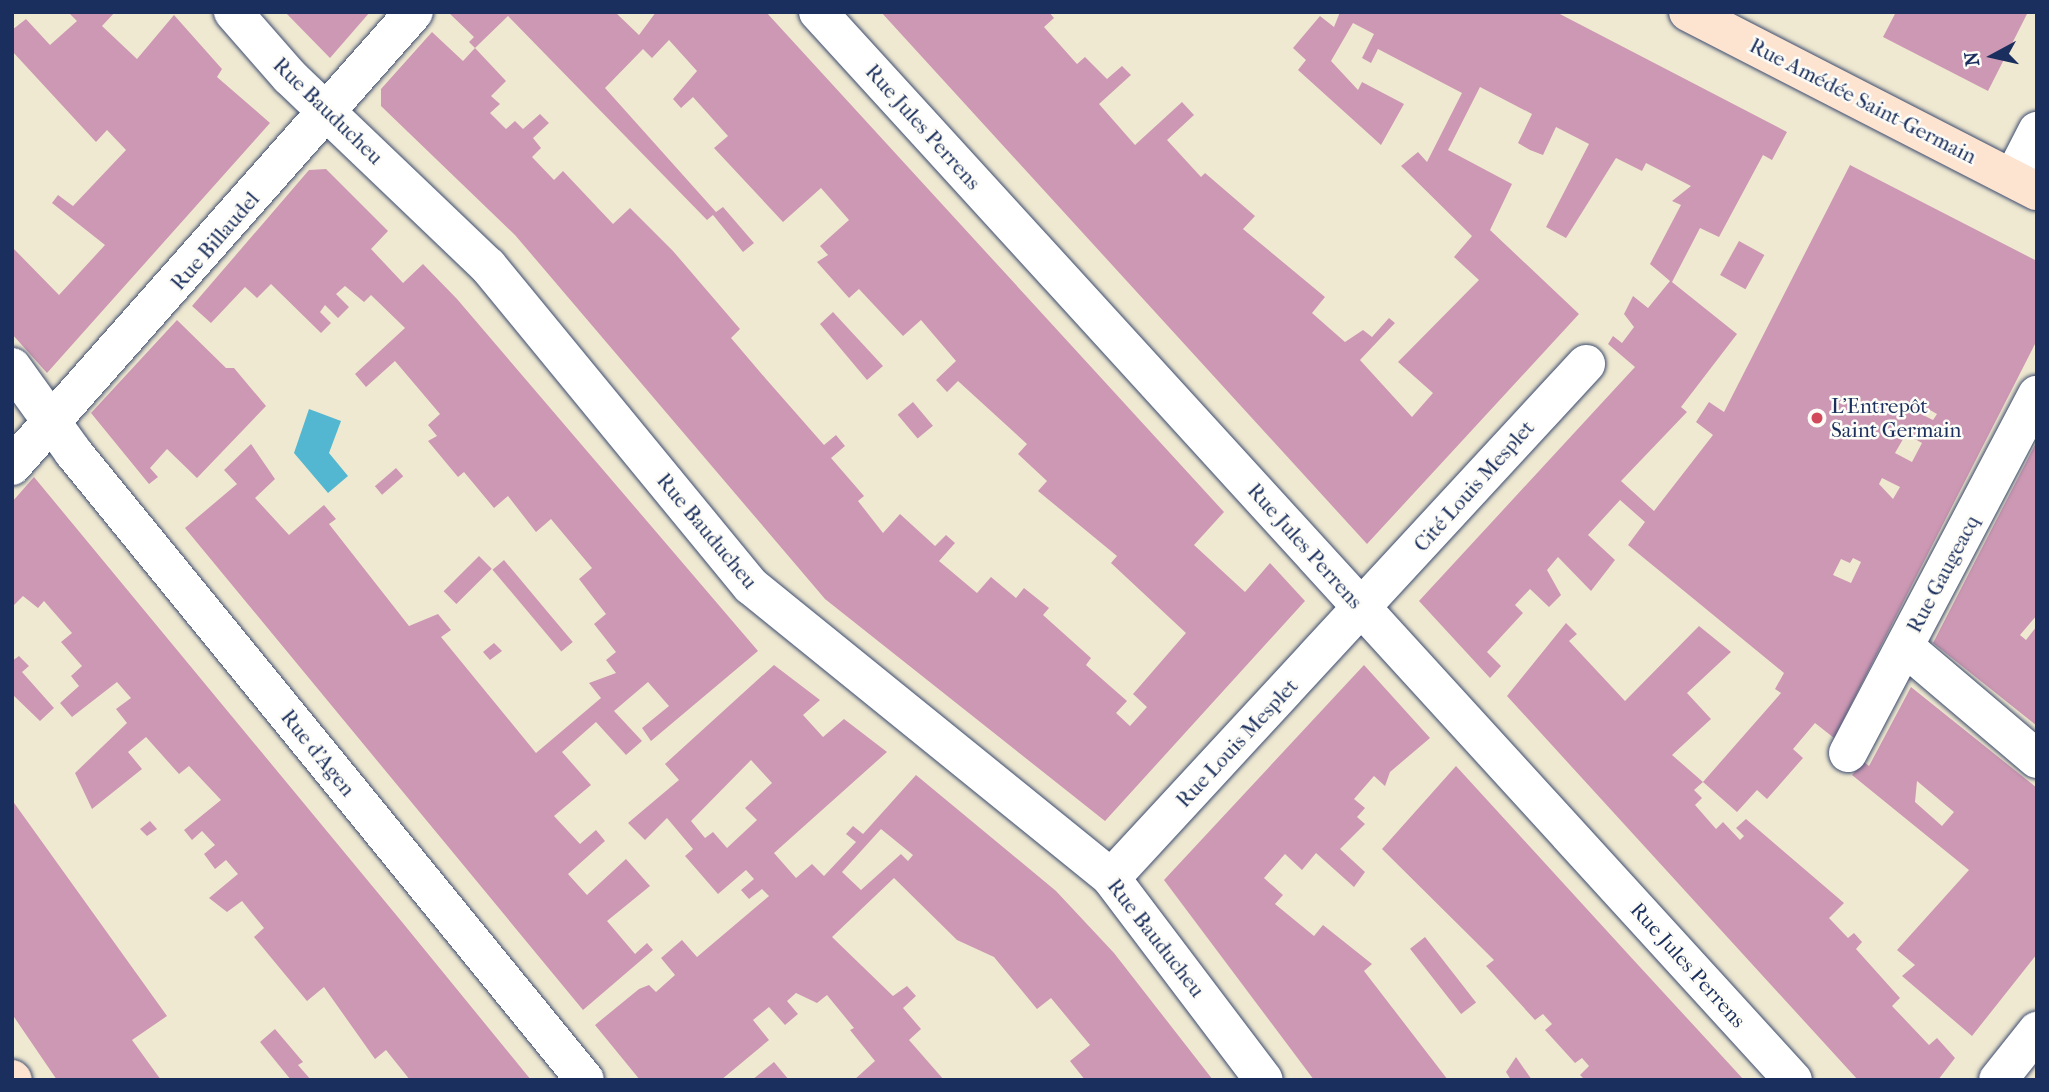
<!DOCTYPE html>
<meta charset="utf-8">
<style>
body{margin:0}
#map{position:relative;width:2049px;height:1092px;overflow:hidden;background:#f0e9d1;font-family:"IM FELL French Canon",serif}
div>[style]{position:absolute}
.water>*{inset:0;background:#53b7d1}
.building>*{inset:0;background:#cd98b3;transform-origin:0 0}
.roads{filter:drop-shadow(0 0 2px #3b4b6f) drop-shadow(0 0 2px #3b4b6f)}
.street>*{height:38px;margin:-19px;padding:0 19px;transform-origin:19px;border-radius:19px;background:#fff}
.secondary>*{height:38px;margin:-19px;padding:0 19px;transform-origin:19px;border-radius:19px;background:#fde4d1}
.dots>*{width:19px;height:19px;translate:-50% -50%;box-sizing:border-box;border:4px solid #fdfcf7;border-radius:50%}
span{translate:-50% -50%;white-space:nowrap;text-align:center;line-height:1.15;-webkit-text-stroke:5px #fdfcf7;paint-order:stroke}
.street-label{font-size:21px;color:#1b2f5e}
.poi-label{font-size:21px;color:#1b2f5e}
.left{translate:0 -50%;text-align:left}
.frame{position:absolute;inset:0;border:14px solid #1b2f5e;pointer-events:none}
.north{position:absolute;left:1958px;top:21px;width:70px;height:70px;-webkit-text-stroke:5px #fdfcf7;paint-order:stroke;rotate:262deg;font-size:19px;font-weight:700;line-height:28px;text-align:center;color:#1b2f5e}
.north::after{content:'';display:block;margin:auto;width:24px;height:32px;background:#1b2f5e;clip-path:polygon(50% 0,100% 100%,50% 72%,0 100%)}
</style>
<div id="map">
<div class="water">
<i style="clip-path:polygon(309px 409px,341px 421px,329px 453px,348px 476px,328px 493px,294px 453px)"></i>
</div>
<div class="building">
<i style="clip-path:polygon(68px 12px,115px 12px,102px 26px,137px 59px,174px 15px,222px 69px,217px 77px,270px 123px,47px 373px,12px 334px,12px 247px,59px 295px,105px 245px,52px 203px,58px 195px,73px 206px,126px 150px,107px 130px,96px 142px,12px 51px,12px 30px,26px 19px,50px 45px,77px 21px)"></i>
<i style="clip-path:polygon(285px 12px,370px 12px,330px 58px)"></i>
<i style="clip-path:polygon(448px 12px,615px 12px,639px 35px,656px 12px,766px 12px,1224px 512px,1194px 545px,1245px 592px,1270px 563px,1305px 601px,1105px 821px,825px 599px,515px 235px,381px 106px,381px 89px,432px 32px,463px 61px,475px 48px,506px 81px,491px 96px,500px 104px,490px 113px,506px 129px,515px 121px,523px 129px,540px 114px,549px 123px,533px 138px,541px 148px,532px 157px,554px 180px,563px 171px,613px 224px,630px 208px,673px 251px,740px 329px,731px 338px,766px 379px,824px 445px,836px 435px,845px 446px,831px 458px,864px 496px,858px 501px,883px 533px,900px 514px,935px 546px,946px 535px,955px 543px,939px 561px,977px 593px,991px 577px,1016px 598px,1024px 588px,1049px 608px,1043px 615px,1091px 658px,1086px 665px,1127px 701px,1116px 713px,1130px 726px,1147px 707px,1133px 694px,1186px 633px,1111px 563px,1117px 556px,1038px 491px,1047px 481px,1018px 454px,1027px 444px,958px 381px,947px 392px,936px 380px,956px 361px,921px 320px,903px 336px,859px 289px,849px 298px,817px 262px,828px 255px,820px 246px,849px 220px,821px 188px,783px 222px,714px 148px,728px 136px,693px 97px,681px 108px,673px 99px,697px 71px,669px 40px,652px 58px,643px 49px,605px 88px,716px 212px,723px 207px,754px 243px,743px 252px,713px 215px,707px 220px,508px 16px,475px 48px,469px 42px,474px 37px)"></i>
<i style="clip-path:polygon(evenodd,881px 12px,1049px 12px,1054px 18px,1044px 27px,1077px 64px,1085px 57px,1107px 79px,1122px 66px,1131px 75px,1099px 104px,1135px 145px,1182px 102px,1194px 115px,1167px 140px,1201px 177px,1205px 173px,1255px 216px,1243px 229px,1325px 297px,1312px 313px,1345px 342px,1363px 330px,1372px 337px,1389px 318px,1395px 323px,1360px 360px,1412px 417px,1433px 393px,1398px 362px,1479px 280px,1454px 257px,1472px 236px,1401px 166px,1418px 152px,1427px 162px,1462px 93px,1378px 49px,1371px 63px,1362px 58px,1374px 34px,1353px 23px,1331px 61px,1358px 90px,1362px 82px,1404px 104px,1381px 145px,1298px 70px,1306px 60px,1293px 48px,1320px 16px,1334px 27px,1340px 12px,1556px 12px,1787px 132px,1772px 160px,1763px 155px,1719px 237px,1700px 228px,1672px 282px,1737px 334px,1681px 407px,1687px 412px,1621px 481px,1654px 511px,1713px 435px,1696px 422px,1709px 402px,1724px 412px,1850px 165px,2037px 261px,2037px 340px,1834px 738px,1815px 723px,1793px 749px,1803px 758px,1767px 799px,1757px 790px,1737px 812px,1703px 782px,1694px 790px,1702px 798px,1695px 805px,1716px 829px,1723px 822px,1740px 840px,1744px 836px,1736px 828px,1746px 819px,1844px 903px,1829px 918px,1848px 938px,1854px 933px,1862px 942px,1856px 949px,1900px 998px,1892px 1006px,1929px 1045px,1937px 1038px,1955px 1058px,1938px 1080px,1858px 1080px,1507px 696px,1566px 623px,1577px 634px,1569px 641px,1625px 701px,1699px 626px,1731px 652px,1687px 693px,1711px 719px,1672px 755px,1703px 782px,1781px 693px,1775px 689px,1784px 673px,1628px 545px,1645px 522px,1620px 500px,1588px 535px,1615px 560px,1591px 591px,1558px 557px,1547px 570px,1561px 595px,1549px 607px,1530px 589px,1515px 605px,1523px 613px,1487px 652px,1501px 666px,1490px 678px,1419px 601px,1635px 367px,1608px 344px,1613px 336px,1622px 343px,1634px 327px,1624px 314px,1633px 296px,1648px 308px,1670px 281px,1650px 264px,1681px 205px,1672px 201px,1691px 186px,1646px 163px,1642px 171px,1616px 158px,1566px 238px,1546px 227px,1589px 144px,1556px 127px,1543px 155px,1530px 150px,1518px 143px,1532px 114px,1480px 87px,1448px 150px,1512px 184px,1490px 230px,1579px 314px,1367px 544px,881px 12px,1921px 405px,1937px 414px,1933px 420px,1917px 412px,1921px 405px,881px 12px,1906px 434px,1922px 443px,1912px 462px,1895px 453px,1906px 434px,881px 12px,1882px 478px,1900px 487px,1893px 499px,1879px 484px,1882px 478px,881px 12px,1853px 558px,1861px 562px,1851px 583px,1833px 575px,1841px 559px,1850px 563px,1853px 558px)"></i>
<i style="clip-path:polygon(1896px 12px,2028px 12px,1988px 91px,1883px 37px)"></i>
<i style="clip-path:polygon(326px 169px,388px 231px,371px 249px,403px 283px,423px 264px,457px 299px,758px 651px,651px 741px,642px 728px,669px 706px,648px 682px,614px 711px,642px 741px,626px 755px,596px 722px,562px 752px,591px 785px,554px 816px,580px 844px,596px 830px,605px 841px,568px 874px,587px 895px,626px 859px,650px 886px,607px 921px,635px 954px,647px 943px,653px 950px,583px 1010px,185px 528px,237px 484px,224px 470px,251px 444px,275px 479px,255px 498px,289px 535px,324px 505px,336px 519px,329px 524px,409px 626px,438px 614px,451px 630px,441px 637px,536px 753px,601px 698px,589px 683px,616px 673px,606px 660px,616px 652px,594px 624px,606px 614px,579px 579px,592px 568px,551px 519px,536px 532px,508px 496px,494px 508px,464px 472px,458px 477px,428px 441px,437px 436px,428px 425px,440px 414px,395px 361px,366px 387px,355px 374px,405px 328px,371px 295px,364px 302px,345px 286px,336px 294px,349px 307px,338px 318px,325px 305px,320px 312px,331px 323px,321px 333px,271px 284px,257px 298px,245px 287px,211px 323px,192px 306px,309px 170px)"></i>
<i style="left:1739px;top:241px;width:29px;height:39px;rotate:29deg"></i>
<i style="clip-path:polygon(833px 312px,883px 366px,867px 380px,820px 324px)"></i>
<i style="clip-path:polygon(177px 320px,226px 368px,234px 368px,266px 406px,197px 478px,167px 449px,150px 468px,158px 477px,149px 484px,91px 413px)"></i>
<i style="left:913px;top:402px;width:31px;height:20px;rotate:50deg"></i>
<i style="clip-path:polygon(2037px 441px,2037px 615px,2020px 635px,2026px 640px,2037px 626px,2037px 726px,1933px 643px)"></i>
<i style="left:396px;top:468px;width:11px;height:28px;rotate:49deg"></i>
<i style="clip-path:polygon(34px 477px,402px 922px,531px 1080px,410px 1080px,386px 1050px,375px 1059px,324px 987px,307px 1001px,254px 937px,264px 928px,242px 901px,227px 912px,209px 898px,238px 874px,226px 860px,215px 869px,204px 854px,215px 845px,202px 831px,192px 840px,184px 830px,221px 800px,189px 766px,179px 774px,146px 737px,128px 752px,142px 769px,92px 809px,75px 773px,127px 723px,116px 709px,131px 698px,117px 682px,72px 717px,60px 703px,79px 686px,71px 676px,82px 666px,61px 642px,72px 633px,44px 601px,38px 608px,23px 596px,12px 607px,12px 502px)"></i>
<i style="left:479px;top:556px;width:18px;height:50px;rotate:45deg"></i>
<i style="left:504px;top:560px;width:107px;height:15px;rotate:50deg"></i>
<i style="clip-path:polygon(494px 643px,502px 651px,490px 660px,483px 652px)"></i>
<i style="clip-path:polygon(19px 656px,29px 666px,22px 672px,54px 708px,40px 721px,12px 694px,12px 661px)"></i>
<i style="clip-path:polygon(evenodd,774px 665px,820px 700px,803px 715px,823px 737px,844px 719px,887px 752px,774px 853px,796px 878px,812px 864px,824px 876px,856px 842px,846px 834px,853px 826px,863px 834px,916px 775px,1056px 891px,1114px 953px,1213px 1080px,1085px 1080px,1070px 1061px,1090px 1045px,1051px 998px,1037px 1009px,994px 957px,957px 940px,894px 878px,832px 937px,893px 996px,907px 986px,916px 996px,903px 1008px,921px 1029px,909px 1040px,944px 1080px,854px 1080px,875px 1061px,850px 1030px,854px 1028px,827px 995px,817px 1003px,796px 993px,787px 1001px,798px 1014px,785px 1025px,769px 1007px,753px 1020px,769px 1040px,721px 1080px,640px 1080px,595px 1025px,639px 989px,649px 985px,656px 992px,675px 975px,661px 958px,682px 940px,697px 957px,769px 896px,762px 889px,749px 899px,741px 890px,754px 879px,746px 870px,718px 894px,685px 856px,693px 849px,667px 818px,645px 840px,628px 823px,679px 780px,665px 764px,774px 665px,751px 760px,772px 783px,745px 808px,757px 820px,727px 848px,713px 832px,705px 838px,691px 821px,751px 760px,774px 665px,881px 829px,913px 855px,908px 861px,901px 854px,861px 890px,842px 872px,881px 829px)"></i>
<i style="clip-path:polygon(1364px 665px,1430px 738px,1390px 772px,1385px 786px,1374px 776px,1354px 799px,1365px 808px,1357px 817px,1365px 824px,1340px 849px,1365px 872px,1354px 887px,1316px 853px,1302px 870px,1285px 854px,1264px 878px,1283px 895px,1275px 904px,1314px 936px,1323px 925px,1372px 964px,1364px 971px,1448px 1080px,1314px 1080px,1164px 880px)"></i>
<i style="clip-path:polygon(evenodd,1911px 687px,2037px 788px,2037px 954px,1972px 1036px,1902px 976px,1915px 965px,1897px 950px,1969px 870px,1852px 775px,1864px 762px,1869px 766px,1911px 687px,1917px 781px,1954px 812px,1942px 826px,1915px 802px,1917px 781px)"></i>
<i style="clip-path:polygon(1456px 766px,1628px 954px,1744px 1080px,1585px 1080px,1580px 1075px,1589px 1066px,1582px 1058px,1575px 1063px,1545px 1030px,1552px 1024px,1543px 1014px,1535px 1020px,1486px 966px,1494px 960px,1382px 849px)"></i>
<i style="clip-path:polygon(12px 800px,167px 1016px,132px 1040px,161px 1080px,57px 1080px,12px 1014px)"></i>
<i style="clip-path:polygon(150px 821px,157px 829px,147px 836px,140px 829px)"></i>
<i style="left:1425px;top:937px;width:83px;height:19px;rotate:52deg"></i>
<i style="clip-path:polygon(275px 1029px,303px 1062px,298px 1065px,311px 1080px,291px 1080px,260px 1042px)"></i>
<i style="clip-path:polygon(1516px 1057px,1532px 1080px,1511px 1080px,1506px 1072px)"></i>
<i style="clip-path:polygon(774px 1062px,789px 1080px,752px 1080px)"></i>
</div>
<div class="roads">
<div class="street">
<i style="left:233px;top:12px;width:86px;rotate:48.8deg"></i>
<i style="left:290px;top:77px;width:274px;rotate:43.7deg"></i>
<i style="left:488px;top:266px;width:414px;rotate:50.6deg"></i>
<i style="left:751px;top:586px;width:464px;rotate:39deg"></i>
<i style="left:1111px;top:878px;width:253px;rotate:52.9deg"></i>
<i style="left:818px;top:12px;width:1446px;rotate:47.61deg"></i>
<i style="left:2013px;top:178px;width:53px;rotate:-62.9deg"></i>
<i style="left:12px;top:367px;width:105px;rotate:54.3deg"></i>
<i style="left:73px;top:452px;width:810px;rotate:50.81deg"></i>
<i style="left:12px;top:466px;width:606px;rotate:-48.48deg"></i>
<i style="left:1905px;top:647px;width:173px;rotate:40.3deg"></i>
<i style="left:1848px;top:753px;width:405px;rotate:-62.2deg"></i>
<i style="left:1111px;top:878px;width:700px;rotate:-47.26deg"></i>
<i style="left:1998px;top:1080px;width:63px;rotate:-51.5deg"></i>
</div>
<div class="secondary">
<i style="left:1688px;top:12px;width:392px;rotate:27.2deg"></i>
<i style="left:12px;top:1079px;width:1px;rotate:45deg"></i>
</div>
</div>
<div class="dots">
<i style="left:1817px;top:418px;background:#d1495b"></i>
</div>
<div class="street-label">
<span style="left:1863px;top:101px;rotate:27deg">Rue Amédée Saint-Germain</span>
<span style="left:328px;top:111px;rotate:44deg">Rue Bauducheu</span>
<span style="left:923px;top:127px;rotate:48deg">Rue Jules Perrens</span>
<span style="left:215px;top:241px;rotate:-49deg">Rue Billaudel</span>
<span style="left:1474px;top:486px;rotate:-48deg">Cité Louis Mesplet</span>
<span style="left:707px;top:531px;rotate:50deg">Rue Bauducheu</span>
<span style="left:1305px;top:546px;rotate:48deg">Rue Jules Perrens</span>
<span style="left:1943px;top:574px;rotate:-62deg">Rue Gaugeacq</span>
<span style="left:1237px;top:743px;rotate:-47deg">Rue Louis Mesplet</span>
<span style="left:318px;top:753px;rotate:51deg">Rue d'Agen</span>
<span style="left:1156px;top:938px;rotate:52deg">Rue Bauducheu</span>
<span style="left:1688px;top:965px;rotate:48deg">Rue Jules Perrens</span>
</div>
<div class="poi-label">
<span class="left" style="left:1831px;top:418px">L'Entrepôt<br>Saint Germain</span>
</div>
<div class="frame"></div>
<div class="north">N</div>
</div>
